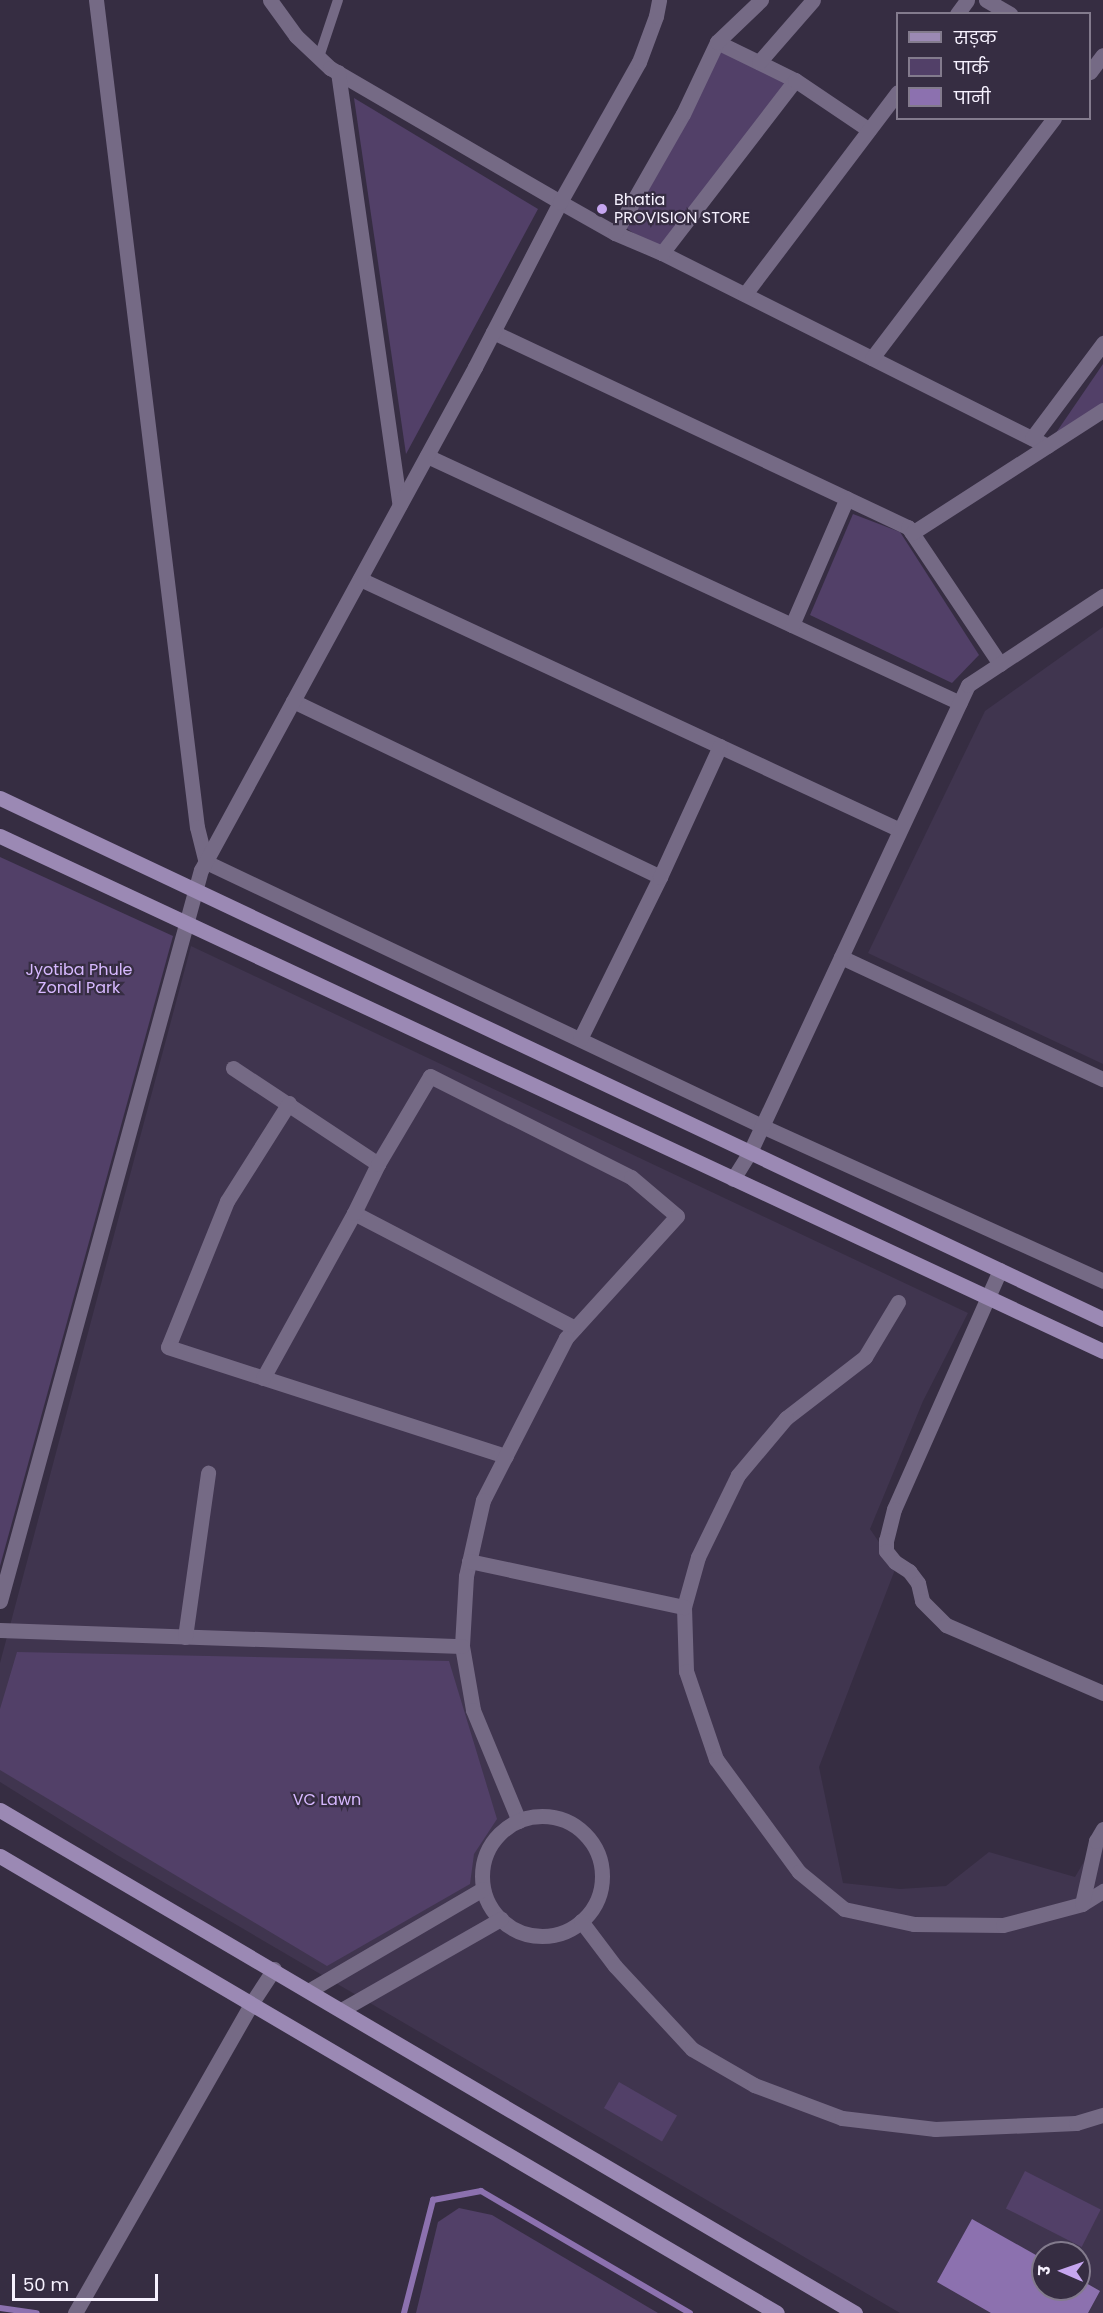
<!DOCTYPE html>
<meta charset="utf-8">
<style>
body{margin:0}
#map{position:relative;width:1103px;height:2313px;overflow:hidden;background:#362d42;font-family:Poppins,"Noto Sans Devanagari",sans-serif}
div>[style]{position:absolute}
.built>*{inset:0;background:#40354f}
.green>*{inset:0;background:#524068;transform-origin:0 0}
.water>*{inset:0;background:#8c71af}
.stream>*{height:6px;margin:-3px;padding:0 3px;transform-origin:3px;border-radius:3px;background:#8c71af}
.lane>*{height:10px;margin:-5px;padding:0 5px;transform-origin:5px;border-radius:5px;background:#756a85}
.street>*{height:15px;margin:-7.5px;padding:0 7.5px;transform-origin:7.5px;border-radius:7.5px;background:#756a85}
.street>.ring{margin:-7.5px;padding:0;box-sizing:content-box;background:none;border:15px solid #756a85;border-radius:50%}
.secondary>*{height:15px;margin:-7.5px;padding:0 7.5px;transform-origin:7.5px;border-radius:7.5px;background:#9b89b4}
.dots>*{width:16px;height:16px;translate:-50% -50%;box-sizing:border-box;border:3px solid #362d42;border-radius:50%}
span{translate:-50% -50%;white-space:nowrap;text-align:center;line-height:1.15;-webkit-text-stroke:4.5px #362d42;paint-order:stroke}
.poi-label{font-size:16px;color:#f6f1fe}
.left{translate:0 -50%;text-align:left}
.park-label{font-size:16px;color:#d7b9ff}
.legend{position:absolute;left:896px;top:12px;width:195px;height:108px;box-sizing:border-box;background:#362d42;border:2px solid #837b8d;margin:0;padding:8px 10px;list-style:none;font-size:18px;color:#f6f1fe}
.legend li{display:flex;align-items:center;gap:12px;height:30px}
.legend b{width:30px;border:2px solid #837b8d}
.north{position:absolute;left:1031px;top:2241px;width:60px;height:60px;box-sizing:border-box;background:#362d42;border:2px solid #837b8d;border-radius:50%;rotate:272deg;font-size:16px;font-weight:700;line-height:24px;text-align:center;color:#f6f1fe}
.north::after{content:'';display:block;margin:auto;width:21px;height:27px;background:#c6a6f0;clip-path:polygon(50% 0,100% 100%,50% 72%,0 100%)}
.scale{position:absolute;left:12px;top:2274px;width:146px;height:27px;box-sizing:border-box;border:3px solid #f6f1fe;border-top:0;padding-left:8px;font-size:18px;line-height:21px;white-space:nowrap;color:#f6f1fe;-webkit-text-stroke:4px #362d42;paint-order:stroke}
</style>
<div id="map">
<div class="built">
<i style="clip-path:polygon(1103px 627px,1103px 1064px,868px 953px,985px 711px)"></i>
<i style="clip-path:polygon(evenodd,191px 946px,968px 1313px,923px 1401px,870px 1529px,896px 1567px,819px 1767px,843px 1883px,900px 1889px,946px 1886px,989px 1852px,1075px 1877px,1103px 1829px,1103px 2313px,900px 2313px,117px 1855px,0 1782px,0 1663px,191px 946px,1043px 2253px,1079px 2253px,1079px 2289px,1043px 2289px,1043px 2253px)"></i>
</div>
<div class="green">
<i style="clip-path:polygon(723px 45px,795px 80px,662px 253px,626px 228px)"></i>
<i style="clip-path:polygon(354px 98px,538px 209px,406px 454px)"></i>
<i style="clip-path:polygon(1103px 364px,1103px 410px,1047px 446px)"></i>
<i style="clip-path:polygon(853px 514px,900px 532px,979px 655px,952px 683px,810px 615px)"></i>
<i style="clip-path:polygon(0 857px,173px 936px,0 1566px)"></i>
<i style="clip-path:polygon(17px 1652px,449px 1661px,497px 1819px,474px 1854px,470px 1884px,327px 1966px,0 1770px,0 1709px)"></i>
<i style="left:619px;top:2082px;width:67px;height:30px;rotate:30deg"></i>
<i style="left:1025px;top:2171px;width:85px;height:42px;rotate:27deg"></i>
<i style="clip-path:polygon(459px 2208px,492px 2215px,658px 2313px,416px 2313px,438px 2222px)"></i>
</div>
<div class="water">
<i style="clip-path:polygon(972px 2219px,1043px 2259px,1043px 2289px,1079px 2289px,1079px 2279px,1100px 2291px,1088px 2313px,991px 2313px,937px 2282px)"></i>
</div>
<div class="stream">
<i style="left:0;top:2308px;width:37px;rotate:8deg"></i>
<i style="left:404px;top:2313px;width:117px;rotate:-75.6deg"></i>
<i style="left:433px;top:2200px;width:49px;rotate:-10.6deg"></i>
<i style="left:481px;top:2191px;width:242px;rotate:30.3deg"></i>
</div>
<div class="lane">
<i style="left:319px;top:57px;width:60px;rotate:-71.6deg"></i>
</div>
<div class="street">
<i style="left:96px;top:0;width:833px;rotate:83.04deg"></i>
<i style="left:197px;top:827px;width:36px;rotate:76deg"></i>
<i style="left:206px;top:862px;width:615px;rotate:25.4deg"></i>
<i style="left:762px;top:1126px;width:375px;rotate:24.4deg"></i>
<i style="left:270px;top:0;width:44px;rotate:54.2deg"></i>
<i style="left:296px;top:36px;width:47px;rotate:43.3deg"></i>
<i style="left:330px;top:68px;width:266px;rotate:30.2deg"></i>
<i style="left:560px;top:202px;width:63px;rotate:29.4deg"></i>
<i style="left:615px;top:233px;width:51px;rotate:23.1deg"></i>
<i style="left:662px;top:253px;width:431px;rotate:26.6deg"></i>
<i style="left:986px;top:0;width:28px;rotate:30deg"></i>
<i style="left:957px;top:14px;width:17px;rotate:-54deg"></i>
<i style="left:717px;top:42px;width:87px;rotate:26deg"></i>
<i style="left:759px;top:62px;width:82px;rotate:-48.9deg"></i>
<i style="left:338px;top:72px;width:437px;rotate:81.9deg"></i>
<i style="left:1090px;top:72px;width:21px;rotate:-53deg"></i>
<i style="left:615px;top:233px;width:137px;rotate:-60.3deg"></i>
<i style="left:683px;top:114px;width:80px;rotate:-64.7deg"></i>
<i style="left:717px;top:42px;width:61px;rotate:-43.7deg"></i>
<i style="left:662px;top:253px;width:218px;rotate:-52.4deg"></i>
<i style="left:795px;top:80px;width:89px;rotate:34deg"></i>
<i style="left:745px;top:294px;width:253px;rotate:-52.9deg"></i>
<i style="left:493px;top:332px;width:459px;rotate:25.2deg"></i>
<i style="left:908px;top:527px;width:165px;rotate:56.1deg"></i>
<i style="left:872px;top:358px;width:301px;rotate:-52.8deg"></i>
<i style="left:1032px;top:438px;width:119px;rotate:-53.2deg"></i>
<i style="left:427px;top:456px;width:587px;rotate:24.86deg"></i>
<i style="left:912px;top:533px;width:227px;rotate:-32.8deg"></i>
<i style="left:360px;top:579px;width:595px;rotate:24.93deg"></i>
<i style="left:792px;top:625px;width:138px;rotate:-66.6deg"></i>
<i style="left:293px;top:701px;width:407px;rotate:25.6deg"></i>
<i style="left:841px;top:957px;width:289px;rotate:25deg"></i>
<i style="left:580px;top:1039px;width:181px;rotate:-63.7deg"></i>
<i style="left:660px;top:877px;width:144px;rotate:-65.4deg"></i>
<i style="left:233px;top:1068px;width:174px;rotate:33.5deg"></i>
<i style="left:289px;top:1103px;width:116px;rotate:122.3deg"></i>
<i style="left:227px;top:1201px;width:157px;rotate:112deg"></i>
<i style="left:168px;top:1347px;width:355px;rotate:17.9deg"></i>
<i style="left:733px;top:1179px;width:32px;rotate:-58deg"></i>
<i style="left:750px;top:1152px;width:515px;rotate:-64.98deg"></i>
<i style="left:968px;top:685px;width:162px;rotate:-33.4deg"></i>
<i style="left:354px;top:1213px;width:249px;rotate:27.5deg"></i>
<i style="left:1000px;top:1270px;width:261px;rotate:113.9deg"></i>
<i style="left:894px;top:1509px;width:32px;rotate:104deg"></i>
<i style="left:886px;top:1540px;width:11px;rotate:90deg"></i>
<i style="left:886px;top:1551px;width:14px;rotate:51deg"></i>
<i style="left:895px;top:1562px;width:17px;rotate:33deg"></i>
<i style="left:909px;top:1571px;width:15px;rotate:53deg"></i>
<i style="left:918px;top:1583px;width:18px;rotate:77deg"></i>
<i style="left:922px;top:1601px;width:34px;rotate:45deg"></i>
<i style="left:946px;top:1625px;width:171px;rotate:23.4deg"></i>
<i style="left:898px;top:1302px;width:64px;rotate:121deg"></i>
<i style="left:865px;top:1357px;width:100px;rotate:142.3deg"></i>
<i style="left:786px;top:1418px;width:75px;rotate:130.1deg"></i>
<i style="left:738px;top:1475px;width:91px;rotate:116deg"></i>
<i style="left:698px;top:1557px;width:52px;rotate:105.6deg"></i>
<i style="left:684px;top:1607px;width:64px;rotate:88.2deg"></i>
<i style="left:686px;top:1671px;width:93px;rotate:71.2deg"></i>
<i style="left:716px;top:1759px;width:140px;rotate:53.7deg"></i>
<i style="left:799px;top:1872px;width:58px;rotate:39.4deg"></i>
<i style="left:844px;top:1909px;width:72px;rotate:12.1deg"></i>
<i style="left:914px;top:1924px;width:89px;rotate:0.6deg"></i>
<i style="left:1003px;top:1925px;width:82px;rotate:-14.9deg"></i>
<i style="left:1082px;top:1904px;width:25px;rotate:-32deg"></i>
<i style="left:263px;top:1378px;width:188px;rotate:-61.1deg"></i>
<i style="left:354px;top:1213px;width:55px;rotate:-63.9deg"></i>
<i style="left:378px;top:1164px;width:102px;rotate:-59.4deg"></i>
<i style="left:430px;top:1076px;width:225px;rotate:26.7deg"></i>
<i style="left:631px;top:1177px;width:60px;rotate:40.3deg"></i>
<i style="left:677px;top:1216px;width:165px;rotate:132.3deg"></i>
<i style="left:566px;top:1338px;width:182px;rotate:117.1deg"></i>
<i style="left:483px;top:1500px;width:78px;rotate:102.6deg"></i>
<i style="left:466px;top:1576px;width:70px;rotate:93.3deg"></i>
<i style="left:462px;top:1646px;width:65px;rotate:80.2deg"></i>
<i style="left:473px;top:1710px;width:120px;rotate:67.5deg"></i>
<i style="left:469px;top:1561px;width:220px;rotate:12.1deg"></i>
<i style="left:0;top:1601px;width:758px;rotate:-74.63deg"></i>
<i style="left:201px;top:870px;width:573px;rotate:-61.42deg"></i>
<i style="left:475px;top:367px;width:186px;rotate:-62.7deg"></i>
<i style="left:560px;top:202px;width:161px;rotate:-60.6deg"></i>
<i style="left:639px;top:62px;width:49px;rotate:-69.7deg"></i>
<i style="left:656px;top:16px;width:16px;rotate:-79deg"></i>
<i style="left:0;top:1630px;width:462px;rotate:2deg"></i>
<i style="left:185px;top:1637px;width:166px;rotate:-82deg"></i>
<i class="ring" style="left:482px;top:1816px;width:105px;height:105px"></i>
<i style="left:1082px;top:1904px;width:65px;rotate:-77.5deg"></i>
<i style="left:1096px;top:1841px;width:14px;rotate:-60deg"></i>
<i style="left:581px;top:1921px;width:56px;rotate:52.9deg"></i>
<i style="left:615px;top:1966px;width:113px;rotate:47.1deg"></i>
<i style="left:692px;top:2049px;width:72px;rotate:30.1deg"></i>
<i style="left:754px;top:2085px;width:94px;rotate:20.6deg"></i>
<i style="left:842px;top:2118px;width:94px;rotate:6.7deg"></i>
<i style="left:935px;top:2129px;width:141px;rotate:-2.4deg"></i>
<i style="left:1076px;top:2123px;width:28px;rotate:-17deg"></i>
<i style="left:310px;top:1990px;width:200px;rotate:-30.3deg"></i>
<i style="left:343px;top:2009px;width:182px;rotate:-29.7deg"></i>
<i style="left:75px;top:2313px;width:356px;rotate:-60.3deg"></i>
<i style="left:251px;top:2004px;width:42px;rotate:-56.7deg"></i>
</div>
<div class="secondary">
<i style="left:0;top:798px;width:1220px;rotate:25.28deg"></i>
<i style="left:0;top:836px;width:1217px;rotate:25.03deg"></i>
<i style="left:0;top:1810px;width:992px;rotate:30.47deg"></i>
<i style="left:0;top:1856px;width:901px;rotate:30.46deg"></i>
</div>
<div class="dots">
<i style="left:602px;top:209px;background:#c6a6f0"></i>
</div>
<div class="poi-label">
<span class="left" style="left:614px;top:209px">Bhatia<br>PROVISION STORE</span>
</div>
<div class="park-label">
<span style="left:79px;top:979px">Jyotiba Phule<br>Zonal Park</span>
<span style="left:327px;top:1800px">VC Lawn</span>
</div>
<ul class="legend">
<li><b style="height:8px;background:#9b89b4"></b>सड़क</li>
<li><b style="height:16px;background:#524068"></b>पार्क</li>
<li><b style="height:16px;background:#8c71af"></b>पानी</li>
</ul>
<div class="north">उ</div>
<div class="scale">50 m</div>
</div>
